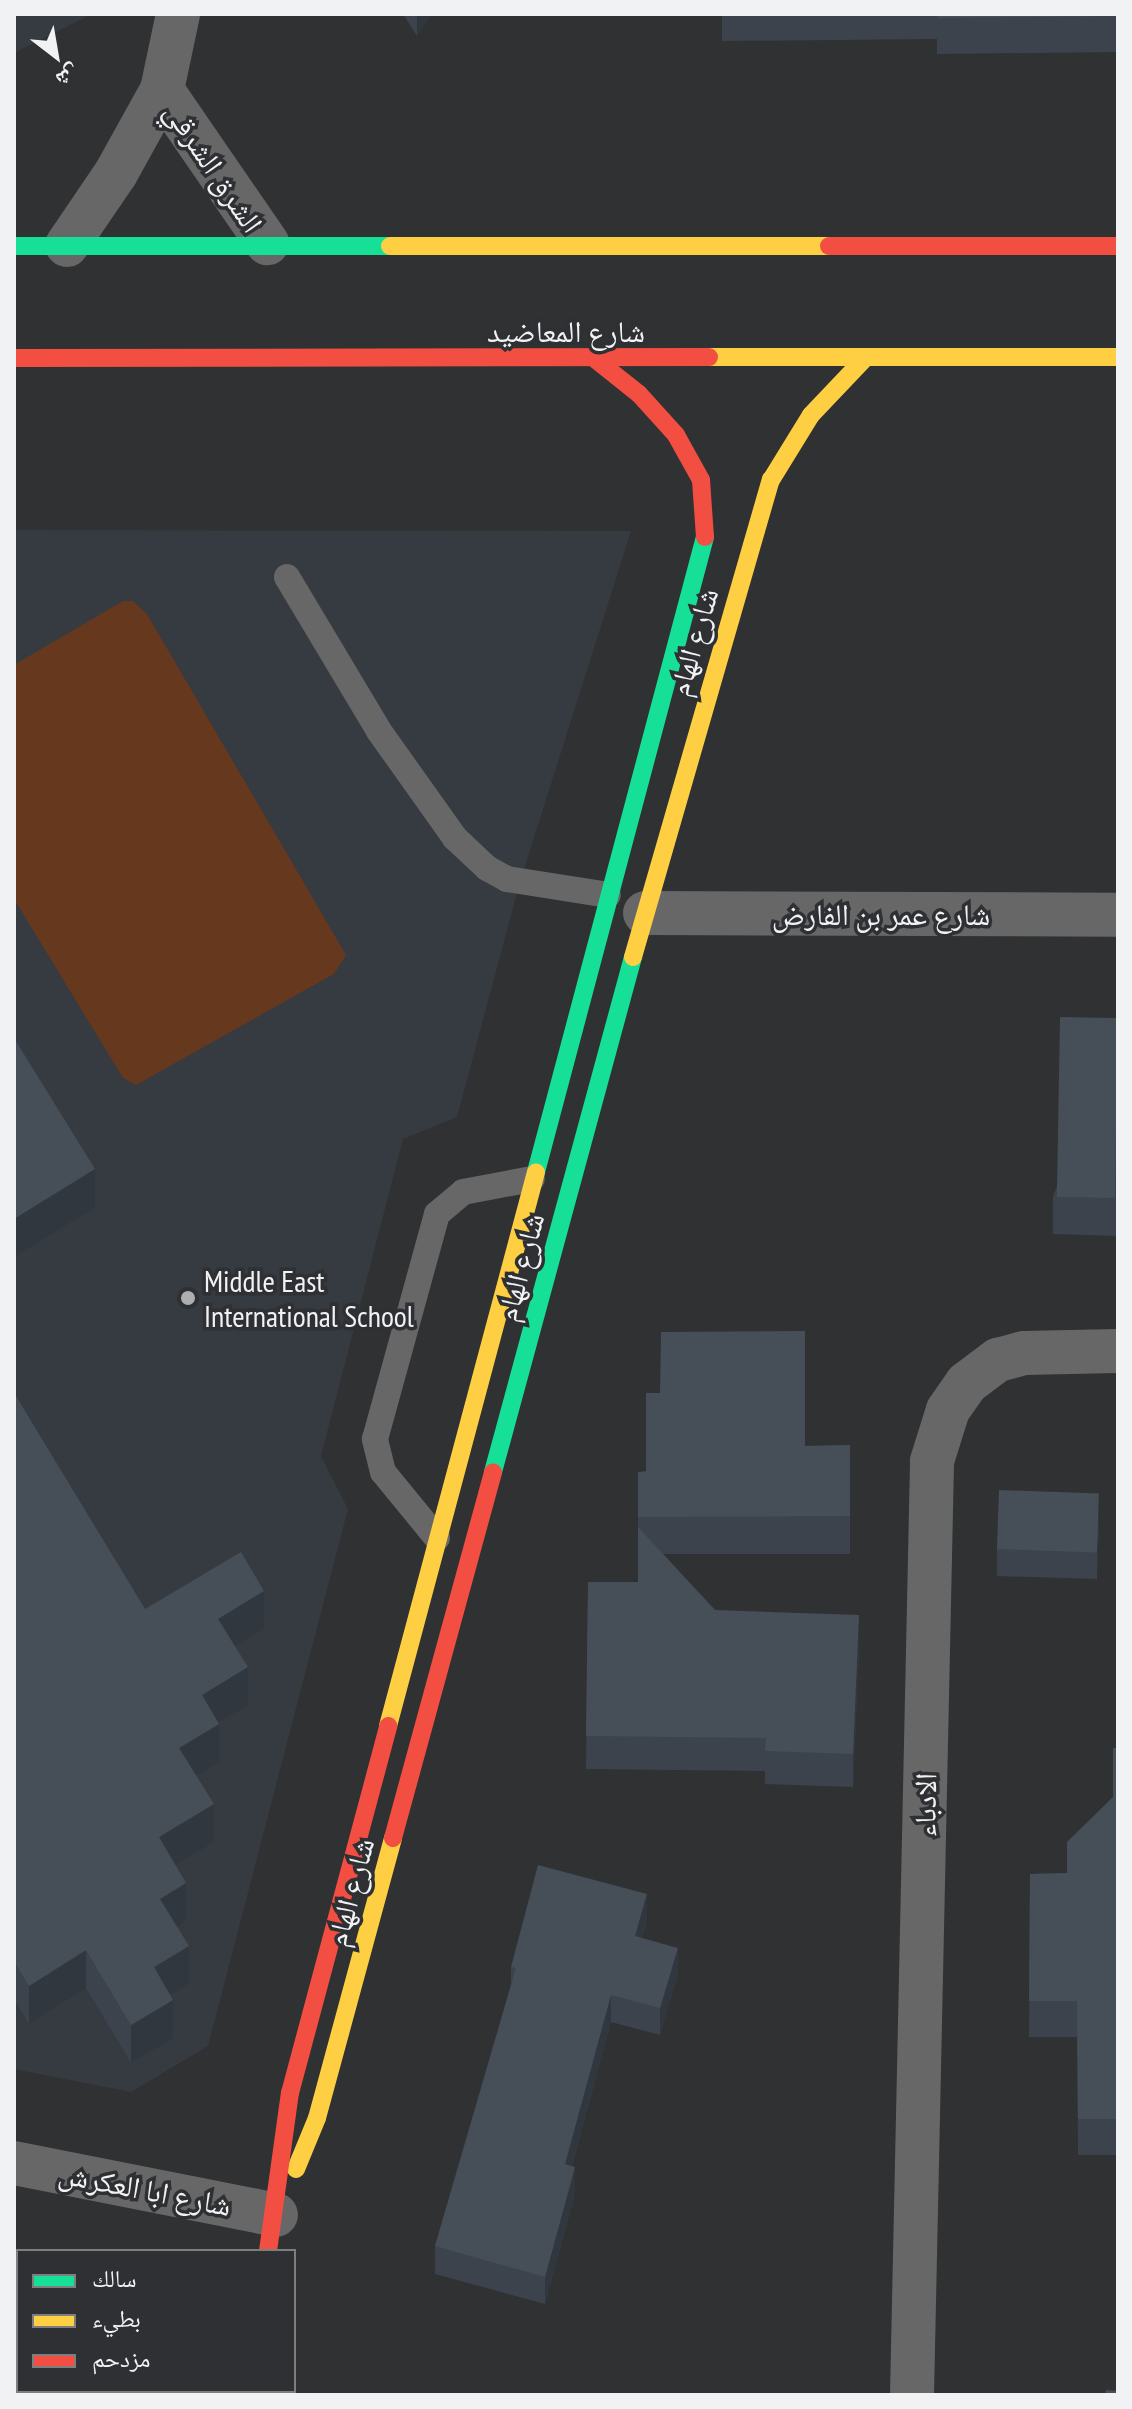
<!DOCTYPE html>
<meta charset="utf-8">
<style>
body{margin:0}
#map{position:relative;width:1132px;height:2409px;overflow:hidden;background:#303132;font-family:"PT Sans Narrow","Noto Naskh Arabic",sans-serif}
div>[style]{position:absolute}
.built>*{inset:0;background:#363a41}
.green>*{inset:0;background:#66381d}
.lane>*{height:26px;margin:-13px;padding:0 13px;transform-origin:13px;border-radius:13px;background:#676768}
.street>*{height:44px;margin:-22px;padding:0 22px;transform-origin:22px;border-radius:22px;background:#676768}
.fast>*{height:18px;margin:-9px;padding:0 9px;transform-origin:9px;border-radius:9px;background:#16e098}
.slow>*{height:18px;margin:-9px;padding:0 9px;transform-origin:9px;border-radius:9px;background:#ffcf43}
.jam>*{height:18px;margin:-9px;padding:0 9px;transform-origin:9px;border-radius:9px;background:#f24e42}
.wall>*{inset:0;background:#3c434c}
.shaded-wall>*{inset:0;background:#31373e}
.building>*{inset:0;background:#464e58;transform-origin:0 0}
.dots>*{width:22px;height:22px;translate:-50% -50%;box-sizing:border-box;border:4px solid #2f3033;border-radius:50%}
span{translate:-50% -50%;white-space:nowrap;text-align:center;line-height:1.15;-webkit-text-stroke:7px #2f3033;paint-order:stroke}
.street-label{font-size:30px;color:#f1f2f4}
.poi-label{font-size:30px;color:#f1f2f4}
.left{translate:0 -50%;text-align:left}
.frame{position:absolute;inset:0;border:16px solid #f1f2f4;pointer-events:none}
.legend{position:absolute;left:16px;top:2249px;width:280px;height:144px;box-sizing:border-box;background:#2f3033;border:2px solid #7d7e80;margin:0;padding:10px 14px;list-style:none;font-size:24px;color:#f1f2f4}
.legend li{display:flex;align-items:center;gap:16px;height:40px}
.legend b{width:40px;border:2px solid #7d7e80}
.north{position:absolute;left:16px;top:16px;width:80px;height:80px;-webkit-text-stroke:6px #2f3033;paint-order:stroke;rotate:149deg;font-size:22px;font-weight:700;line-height:32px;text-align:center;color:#f1f2f4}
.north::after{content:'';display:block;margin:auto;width:28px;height:36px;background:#f1f2f4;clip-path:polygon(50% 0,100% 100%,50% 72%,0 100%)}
</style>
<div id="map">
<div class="built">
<i style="clip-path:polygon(14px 14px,92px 14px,14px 53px)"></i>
<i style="clip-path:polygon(14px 530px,631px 531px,520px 882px,457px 1117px,403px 1139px,321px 1456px,348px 1509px,208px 2046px,131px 2092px,14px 2069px)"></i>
</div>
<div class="green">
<i style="clip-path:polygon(123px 601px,133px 601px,147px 614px,346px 955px,334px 974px,136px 1085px,123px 1078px,14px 899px,14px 665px)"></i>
</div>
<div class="lane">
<i style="left:287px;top:577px;width:179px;rotate:59.1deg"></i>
<i style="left:379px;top:731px;width:131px;rotate:54.6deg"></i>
<i style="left:455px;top:838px;width:44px;rotate:43.2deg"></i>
<i style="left:487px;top:868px;width:23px;rotate:29deg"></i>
<i style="left:507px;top:879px;width:102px;rotate:9deg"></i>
<i style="left:437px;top:1538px;width:85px;rotate:-129.3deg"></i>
<i style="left:383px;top:1472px;width:34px;rotate:-104deg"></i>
<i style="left:375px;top:1439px;width:233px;rotate:-74.6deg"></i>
<i style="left:437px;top:1214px;width:34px;rotate:-40deg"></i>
<i style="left:463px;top:1192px;width:70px;rotate:-10.7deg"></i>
</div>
<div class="street">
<i style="left:162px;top:90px;width:186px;rotate:55.5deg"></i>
<i style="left:67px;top:245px;width:87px;rotate:-55.8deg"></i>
<i style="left:116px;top:173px;width:95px;rotate:-61deg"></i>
<i style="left:162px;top:90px;width:78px;rotate:-78.1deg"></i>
<i style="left:645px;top:913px;width:473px;rotate:0.2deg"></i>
<i style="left:14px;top:2163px;width:267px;rotate:11.2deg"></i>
<i style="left:912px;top:2395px;width:934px;rotate:-88.77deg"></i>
<i style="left:932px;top:1461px;width:53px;rotate:-72.6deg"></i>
<i style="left:948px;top:1410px;width:33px;rotate:-55deg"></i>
<i style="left:967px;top:1383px;width:39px;rotate:-37deg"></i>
<i style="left:998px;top:1360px;width:27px;rotate:-15deg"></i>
<i style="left:1024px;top:1353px;width:94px;rotate:-1.2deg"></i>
</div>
<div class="fast">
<i style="left:14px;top:246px;width:376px"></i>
<i style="left:536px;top:1172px;width:657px;rotate:-75.1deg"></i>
<i style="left:493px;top:1472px;width:534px;rotate:-74.79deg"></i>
</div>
<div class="slow">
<i style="left:390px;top:246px;width:439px"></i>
<i style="left:709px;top:357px;width:409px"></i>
<i style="left:633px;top:957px;width:497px;rotate:-73.9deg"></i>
<i style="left:771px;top:480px;width:76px;rotate:-58.4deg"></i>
<i style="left:811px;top:415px;width:79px;rotate:-46.5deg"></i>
<i style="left:388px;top:1726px;width:573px;rotate:-75.04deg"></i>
<i style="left:296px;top:2169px;width:55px;rotate:-67.6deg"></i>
<i style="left:317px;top:2118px;width:290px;rotate:-74.8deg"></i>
</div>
<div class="jam">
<i style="left:829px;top:246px;width:289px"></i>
<i style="left:14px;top:358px;width:695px;rotate:-0.08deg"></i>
<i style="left:595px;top:359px;width:56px;rotate:38.5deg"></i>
<i style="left:639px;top:394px;width:55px;rotate:47.9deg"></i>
<i style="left:676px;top:435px;width:51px;rotate:60.9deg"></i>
<i style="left:701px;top:480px;width:57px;rotate:86deg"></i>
<i style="left:393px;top:1838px;width:379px;rotate:-74.7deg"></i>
<i style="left:268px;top:2251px;width:160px;rotate:-82.1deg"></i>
<i style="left:290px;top:2093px;width:380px;rotate:-75deg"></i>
<i style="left:237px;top:2395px;width:4px;rotate:-76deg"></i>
</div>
<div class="wall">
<i style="clip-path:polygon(403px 14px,431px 14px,417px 36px)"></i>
<i style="clip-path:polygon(722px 14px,1118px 14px,1118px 52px,937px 54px,937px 39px,722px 41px)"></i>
<i style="clip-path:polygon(1118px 1018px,1118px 1236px,1053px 1234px,1053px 1197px)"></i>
<i style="clip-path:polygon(14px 1393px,145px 1609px,264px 1629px,235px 1647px,248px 1705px,219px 1723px,219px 1762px,196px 1776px,214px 1842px,176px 1865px,186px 1921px,177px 1926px,189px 1984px,171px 1995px,173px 2038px,131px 2063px,86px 1988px,29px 2024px,14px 1999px)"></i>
<i style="clip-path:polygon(850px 1445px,850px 1554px,663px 1554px,715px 1610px,859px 1648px,853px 1787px,765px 1784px,765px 1771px,586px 1769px,588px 1582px,638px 1582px,638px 1472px,805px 1446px)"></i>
<i style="clip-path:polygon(1099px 1520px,1097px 1579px,997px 1576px,997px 1549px)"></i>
<i style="clip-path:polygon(1118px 1748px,1118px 2155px,1078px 2155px,1077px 2037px,1029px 2037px,1030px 1874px,1067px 1873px,1113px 1797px)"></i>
<i style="clip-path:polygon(647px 1922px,642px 1938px,678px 1975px,660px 2035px,611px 2022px,572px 2166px,575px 2194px,545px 2304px,435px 2274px,435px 2246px,511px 1985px,511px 1967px)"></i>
</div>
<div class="shaded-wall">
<i style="clip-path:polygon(417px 14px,431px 14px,417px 36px)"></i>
<i style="clip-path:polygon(95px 1169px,95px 1207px,14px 1257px,14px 1219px)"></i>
<i style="clip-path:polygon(1099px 1493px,1099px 1520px,1097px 1579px,1097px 1552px)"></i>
<i style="clip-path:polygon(264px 1591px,264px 1629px,218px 1657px,218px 1619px)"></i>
<i style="clip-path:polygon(859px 1615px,859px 1648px,853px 1787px,853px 1754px)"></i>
<i style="clip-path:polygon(248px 1667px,248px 1705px,202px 1733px,202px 1695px)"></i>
<i style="clip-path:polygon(219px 1724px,219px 1762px,179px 1786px,179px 1748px)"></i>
<i style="clip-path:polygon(214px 1804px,214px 1842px,159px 1875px,159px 1837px)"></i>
<i style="clip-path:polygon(186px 1883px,186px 1921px,160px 1937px,160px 1899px)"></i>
<i style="clip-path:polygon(647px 1894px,647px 1922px,635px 1963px,635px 1936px)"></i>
<i style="clip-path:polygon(189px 1946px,189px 1984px,154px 2005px,154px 1967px)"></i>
<i style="clip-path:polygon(678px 1948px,678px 1975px,660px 2035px,660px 2008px)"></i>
<i style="clip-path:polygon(86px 1950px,86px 1988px,29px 2024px,29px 1986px)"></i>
<i style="clip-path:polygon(611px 1995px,611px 2022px,565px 2191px,565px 2164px)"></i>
<i style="clip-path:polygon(173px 2000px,173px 2038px,131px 2063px,131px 2025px)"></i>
<i style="clip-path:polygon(575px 2167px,575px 2194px,545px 2304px,545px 2277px)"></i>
<i style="clip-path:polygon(116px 2391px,124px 2391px,123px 2395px,115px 2395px)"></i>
</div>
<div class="building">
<i style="clip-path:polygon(937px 14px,1118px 14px,1118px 16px,937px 18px)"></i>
<i style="left:1060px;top:1017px;width:58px;height:180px;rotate:1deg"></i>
<i style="clip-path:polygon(14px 1038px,95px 1169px,14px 1219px)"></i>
<i style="clip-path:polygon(805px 1331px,805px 1446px,850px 1445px,850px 1516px,638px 1517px,638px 1472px,646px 1472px,646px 1393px,660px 1393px,661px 1332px)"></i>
<i style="clip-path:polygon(14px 1393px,145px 1609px,241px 1552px,264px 1591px,218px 1619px,248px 1667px,202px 1695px,219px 1724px,179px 1748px,214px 1804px,159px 1837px,186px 1883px,160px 1899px,189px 1946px,154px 1967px,173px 2000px,131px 2025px,86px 1950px,29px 1986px,14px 1961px)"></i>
<i style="left:999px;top:1490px;width:100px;height:59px;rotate:2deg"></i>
<i style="clip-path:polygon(638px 1527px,715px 1610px,859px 1615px,853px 1754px,765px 1751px,766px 1738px,586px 1736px,588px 1582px,638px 1582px)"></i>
<i style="clip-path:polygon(1113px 1748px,1118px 1748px,1118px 2119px,1078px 2119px,1077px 2001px,1029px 2001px,1030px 1874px,1067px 1873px,1067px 1842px,1113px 1797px)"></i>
<i style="clip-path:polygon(538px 1865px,647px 1894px,635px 1936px,678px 1948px,660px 2008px,611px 1995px,565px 2164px,575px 2167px,545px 2277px,435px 2246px,516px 1968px,511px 1967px)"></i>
<i style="clip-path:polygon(1106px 2390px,1118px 2391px,1118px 2395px,1105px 2395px)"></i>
<i style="left:57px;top:2391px;width:59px;height:4px"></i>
</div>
<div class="dots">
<i style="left:188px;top:1298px;background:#adaeb0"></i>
</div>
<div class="street-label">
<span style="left:214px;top:167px;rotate:56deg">الشرق الشرقي</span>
<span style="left:566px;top:331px">شارع المعاضيد</span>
<span style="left:693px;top:642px;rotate:-74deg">شارع الهام</span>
<span style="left:881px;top:914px">شارع عمر بن الفارض</span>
<span style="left:520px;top:1267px;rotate:-75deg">شارع الهام</span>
<span style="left:925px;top:1805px;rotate:-89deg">الادباء</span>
<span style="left:350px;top:1892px;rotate:-75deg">شارع الهام</span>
<span style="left:145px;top:2189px;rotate:11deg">شارع ابا العكرش</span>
</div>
<div class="poi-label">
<span class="left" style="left:204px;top:1298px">Middle East<br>International School</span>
</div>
<div class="frame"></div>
<ul class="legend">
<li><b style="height:10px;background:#16e098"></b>سالك</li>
<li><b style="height:10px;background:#ffcf43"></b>بطيء</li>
<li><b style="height:10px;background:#f24e42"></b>مزدحم</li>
</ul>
<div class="north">ش</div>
</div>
